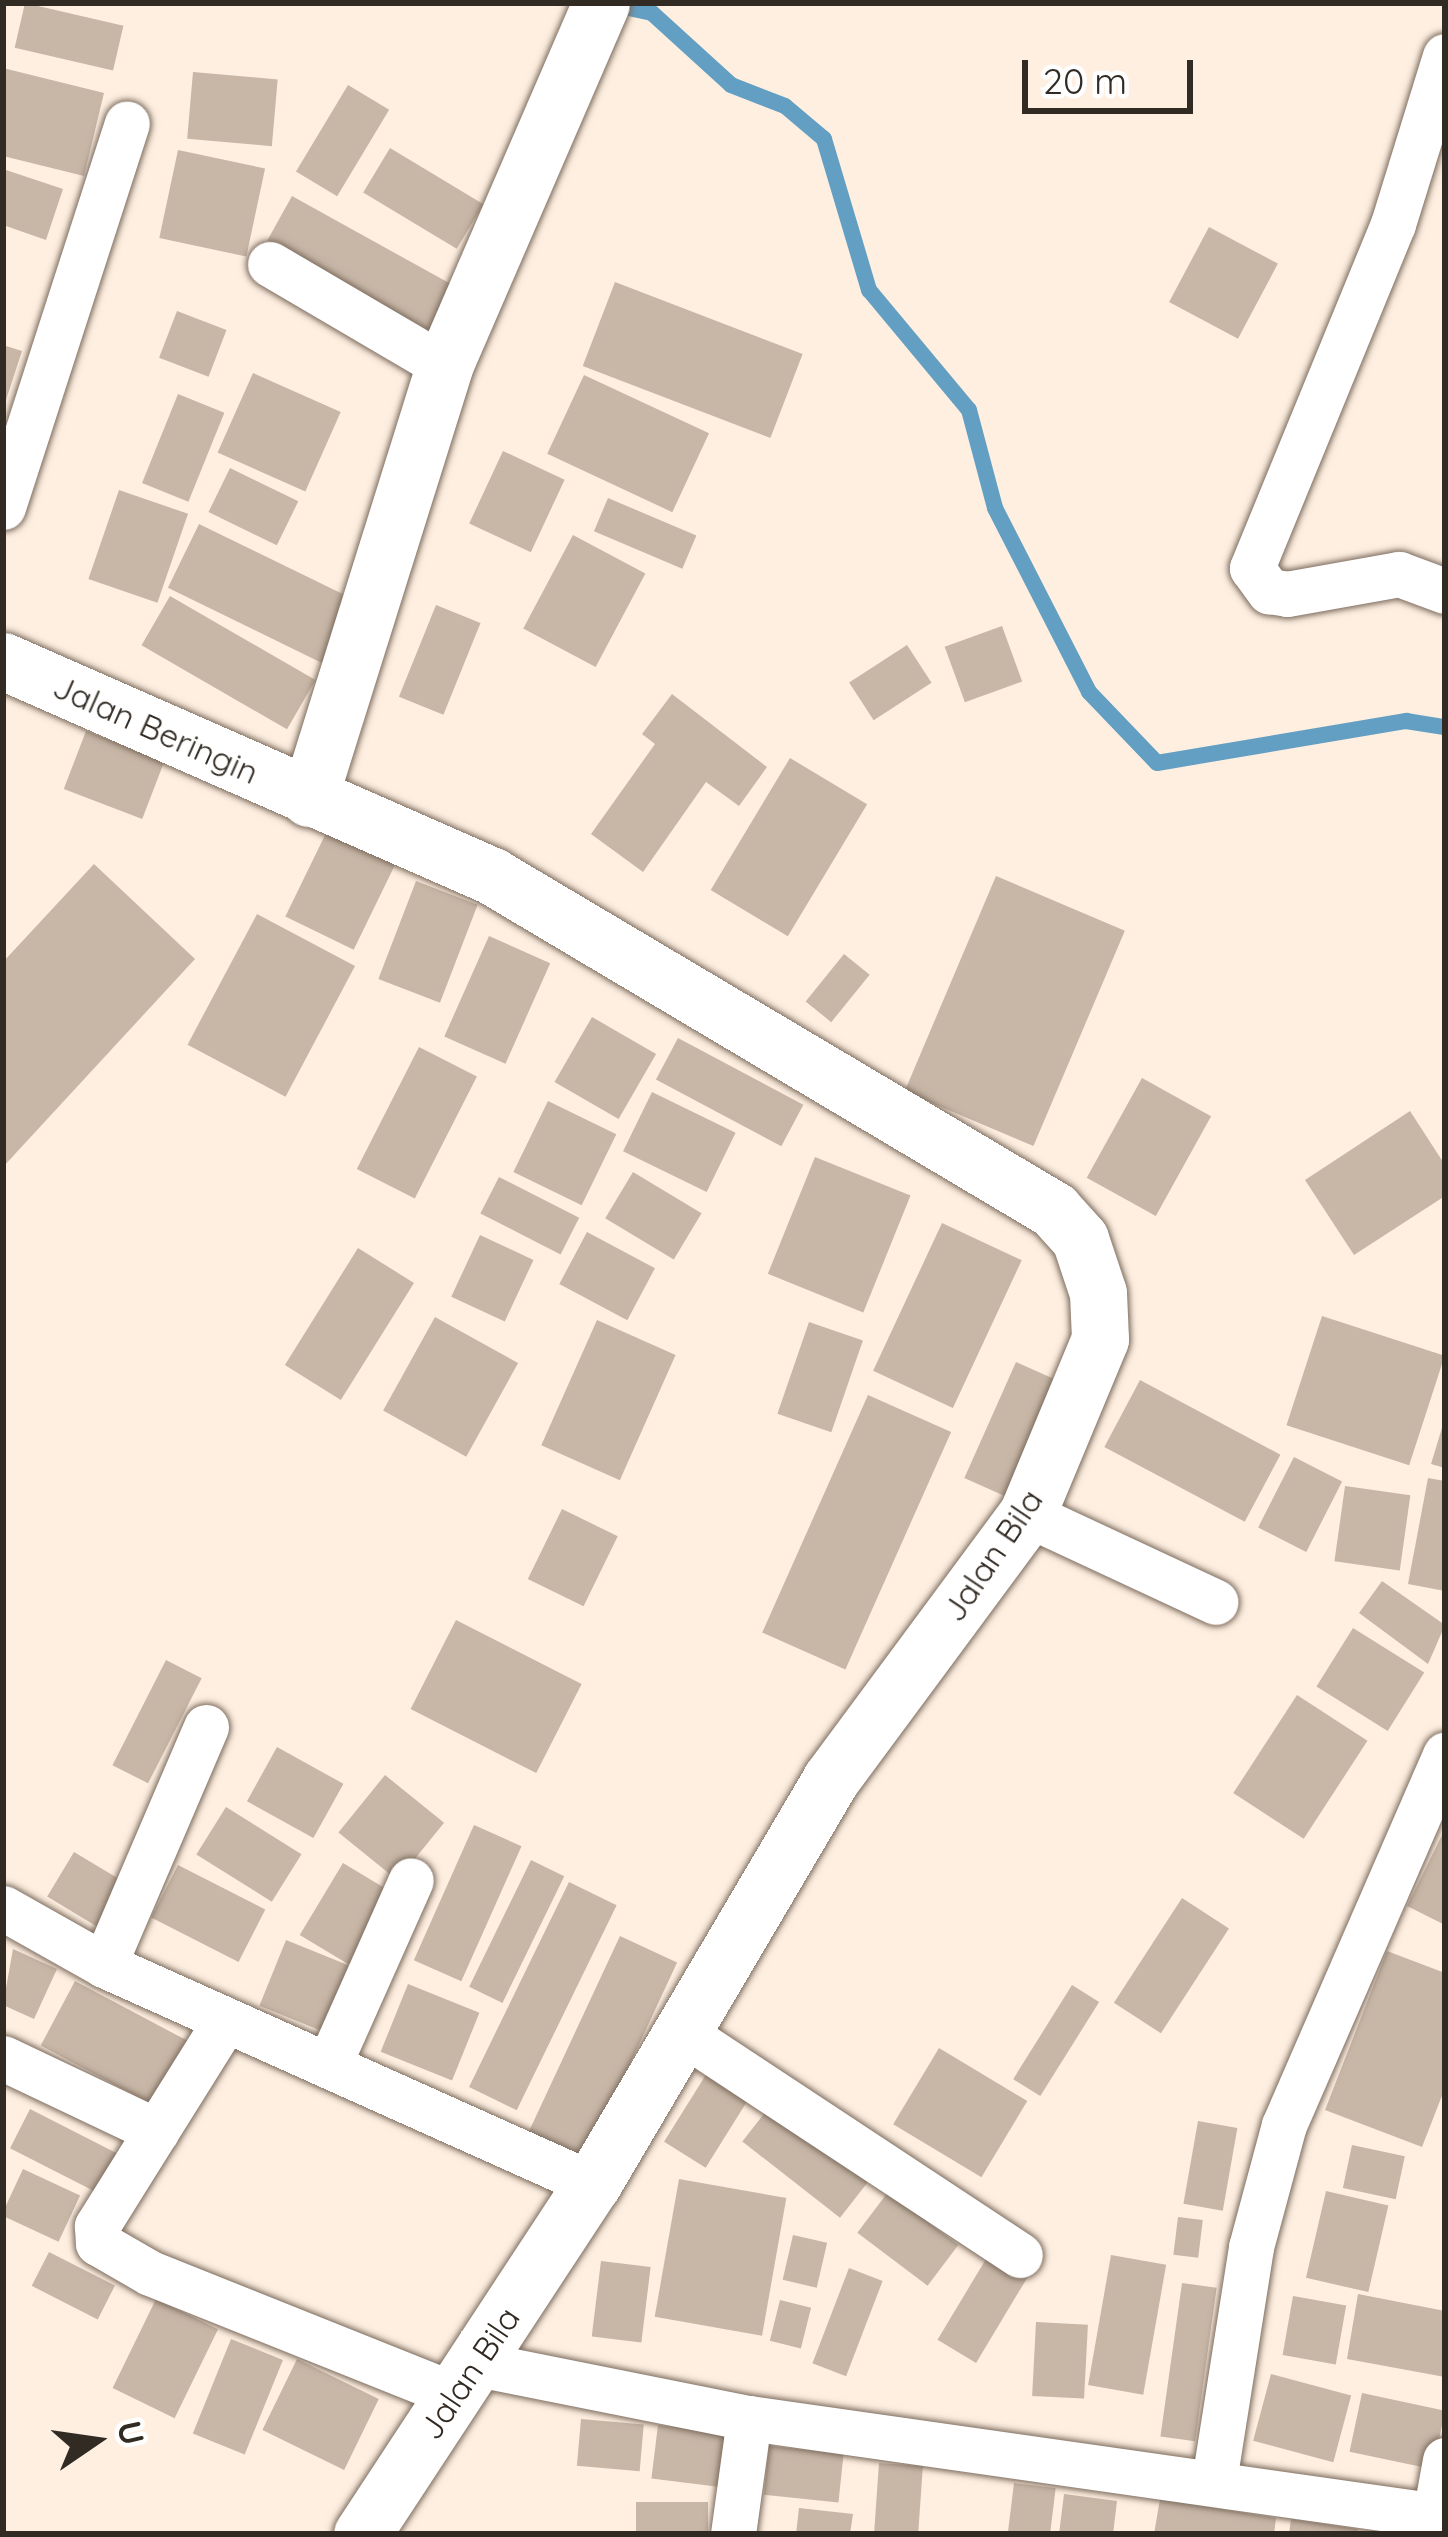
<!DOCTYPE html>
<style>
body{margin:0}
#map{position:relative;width:1448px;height:2537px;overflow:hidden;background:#feefe1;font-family:Quicksand,sans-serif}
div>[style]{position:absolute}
.stream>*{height:16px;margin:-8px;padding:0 8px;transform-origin:8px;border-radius:8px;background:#629fc3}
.building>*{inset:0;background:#c8b7a7;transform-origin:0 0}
.roads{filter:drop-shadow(0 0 3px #7c6c5e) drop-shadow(0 0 3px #7c6c5e)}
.minor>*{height:45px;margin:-22.5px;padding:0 22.5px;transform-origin:22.5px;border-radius:22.5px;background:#fff}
.tertiary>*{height:57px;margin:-28.5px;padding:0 28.5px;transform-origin:28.5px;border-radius:28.5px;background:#fff}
span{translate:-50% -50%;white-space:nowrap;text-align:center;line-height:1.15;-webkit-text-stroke:12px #fff;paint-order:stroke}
.street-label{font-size:33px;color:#322b24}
.frame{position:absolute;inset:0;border:6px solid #322b24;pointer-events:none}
.north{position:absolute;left:36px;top:2381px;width:120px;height:120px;-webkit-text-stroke:9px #fff;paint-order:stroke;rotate:77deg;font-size:33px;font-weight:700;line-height:48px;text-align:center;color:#322b24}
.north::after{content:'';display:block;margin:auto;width:42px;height:54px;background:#322b24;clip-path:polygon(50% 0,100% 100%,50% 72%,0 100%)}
.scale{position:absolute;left:1022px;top:60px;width:171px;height:54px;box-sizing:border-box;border:6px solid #322b24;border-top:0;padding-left:15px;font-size:36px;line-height:42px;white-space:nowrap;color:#322b24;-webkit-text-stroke:9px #fff;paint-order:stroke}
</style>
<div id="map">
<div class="stream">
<i style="left:610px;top:4px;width:43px;rotate:12.1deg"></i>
<i style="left:652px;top:13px;width:107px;rotate:42.3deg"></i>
<i style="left:731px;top:85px;width:58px;rotate:21.3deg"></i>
<i style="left:785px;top:106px;width:51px;rotate:40.2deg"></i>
<i style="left:824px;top:139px;width:158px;rotate:73.4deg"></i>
<i style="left:869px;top:290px;width:156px;rotate:50.2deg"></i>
<i style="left:969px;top:410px;width:101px;rotate:75.1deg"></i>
<i style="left:995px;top:508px;width:207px;rotate:62.9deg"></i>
<i style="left:1089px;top:692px;width:98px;rotate:46.2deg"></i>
<i style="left:1157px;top:763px;width:253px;rotate:-9.6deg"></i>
<i style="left:1406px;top:721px;width:39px;rotate:9deg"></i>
</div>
<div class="building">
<i style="left:25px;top:3px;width:101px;height:46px;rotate:13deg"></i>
<i style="clip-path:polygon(3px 68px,104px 93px,84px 176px,3px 156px)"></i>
<i style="left:193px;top:72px;width:85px;height:67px;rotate:5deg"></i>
<i style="left:348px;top:85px;width:48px;height:101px;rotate:31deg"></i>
<i style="left:390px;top:148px;width:109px;height:52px;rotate:31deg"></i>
<i style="left:178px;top:150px;width:89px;height:90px;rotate:12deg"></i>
<i style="clip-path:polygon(3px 169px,63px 189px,46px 240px,3px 225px)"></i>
<i style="left:292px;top:196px;width:190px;height:51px;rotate:29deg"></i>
<i style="left:1209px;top:227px;width:78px;height:85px;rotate:28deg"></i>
<i style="left:615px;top:282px;width:201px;height:90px;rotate:21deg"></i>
<i style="left:177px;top:311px;width:53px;height:50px;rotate:21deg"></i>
<i style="clip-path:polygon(3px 345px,22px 351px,4px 406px,3px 406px)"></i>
<i style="left:253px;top:373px;width:96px;height:87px;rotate:24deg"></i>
<i style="left:584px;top:375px;width:138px;height:87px;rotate:25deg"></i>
<i style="left:178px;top:394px;width:50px;height:96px;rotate:22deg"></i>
<i style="left:503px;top:451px;width:68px;height:80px;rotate:25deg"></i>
<i style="left:230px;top:468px;width:76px;height:49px;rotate:26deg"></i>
<i style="left:119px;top:490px;width:73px;height:94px;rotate:19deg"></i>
<i style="left:608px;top:498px;width:96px;height:36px;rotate:23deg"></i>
<i style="left:199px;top:524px;width:173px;height:71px;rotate:26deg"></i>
<i style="left:573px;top:535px;width:82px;height:106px;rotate:28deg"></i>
<i style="left:170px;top:596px;width:168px;height:57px;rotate:30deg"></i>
<i style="left:436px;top:605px;width:48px;height:99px;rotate:22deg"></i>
<i style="left:1002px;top:626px;width:59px;height:61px;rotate:70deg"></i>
<i style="left:907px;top:645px;width:45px;height:69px;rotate:57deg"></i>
<i style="clip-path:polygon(672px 694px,767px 767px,739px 806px,706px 782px,643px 872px,591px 834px,655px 744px,642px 734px)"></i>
<i style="left:86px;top:731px;width:84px;height:62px;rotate:21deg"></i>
<i style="left:790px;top:758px;width:90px;height:154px;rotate:31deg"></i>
<i style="left:327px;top:831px;width:76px;height:95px;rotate:26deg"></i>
<i style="clip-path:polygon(94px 864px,195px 959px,3px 1167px,3px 962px)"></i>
<i style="left:996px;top:876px;width:140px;height:234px;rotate:23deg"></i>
<i style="left:416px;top:881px;width:66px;height:105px;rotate:21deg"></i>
<i style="left:257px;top:914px;width:111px;height:148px;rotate:28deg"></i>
<i style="left:489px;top:936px;width:67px;height:110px;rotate:24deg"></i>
<i style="left:844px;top:954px;width:33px;height:61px;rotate:39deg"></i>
<i style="left:592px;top:1017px;width:74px;height:75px;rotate:30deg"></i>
<i style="left:678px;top:1038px;width:142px;height:47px;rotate:28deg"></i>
<i style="left:419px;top:1047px;width:65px;height:137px;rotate:27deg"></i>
<i style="left:1142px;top:1078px;width:79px;height:114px;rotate:29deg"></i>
<i style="left:652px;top:1092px;width:93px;height:66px;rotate:26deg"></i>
<i style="left:548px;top:1101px;width:76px;height:79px;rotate:26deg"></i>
<i style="clip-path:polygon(1410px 1111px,1445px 1165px,1445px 1196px,1354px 1255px,1305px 1180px)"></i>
<i style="left:815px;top:1157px;width:103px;height:126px;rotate:22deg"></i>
<i style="left:633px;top:1172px;width:80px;height:54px;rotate:31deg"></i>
<i style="left:499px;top:1177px;width:90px;height:41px;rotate:27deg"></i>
<i style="left:942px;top:1223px;width:88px;height:163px;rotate:25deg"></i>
<i style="left:587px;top:1232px;width:77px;height:59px;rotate:28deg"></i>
<i style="left:480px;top:1235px;width:59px;height:68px;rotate:25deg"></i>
<i style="left:358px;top:1248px;width:66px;height:138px;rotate:32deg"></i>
<i style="left:1322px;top:1316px;width:129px;height:115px;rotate:18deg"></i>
<i style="left:435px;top:1317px;width:95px;height:107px;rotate:29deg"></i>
<i style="left:597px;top:1320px;width:86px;height:137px;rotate:24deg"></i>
<i style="left:809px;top:1322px;width:57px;height:97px;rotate:19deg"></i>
<i style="left:1016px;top:1362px;width:59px;height:127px;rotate:24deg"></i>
<i style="left:1140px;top:1380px;width:159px;height:76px;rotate:28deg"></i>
<i style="left:868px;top:1395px;width:91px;height:260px;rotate:24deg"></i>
<i style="clip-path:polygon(1445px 1418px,1445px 1468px,1431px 1464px)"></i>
<i style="left:1294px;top:1457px;width:54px;height:79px;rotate:27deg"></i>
<i style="clip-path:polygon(1428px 1478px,1445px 1481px,1445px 1591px,1408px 1584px)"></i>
<i style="left:1345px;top:1486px;width:66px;height:76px;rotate:8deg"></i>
<i style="left:562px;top:1509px;width:62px;height:78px;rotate:26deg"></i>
<i style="clip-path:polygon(1382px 1581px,1445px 1625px,1428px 1664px,1359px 1613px)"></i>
<i style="left:456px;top:1620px;width:141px;height:100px;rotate:27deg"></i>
<i style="left:1353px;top:1628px;width:84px;height:69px;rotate:32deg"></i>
<i style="left:166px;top:1660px;width:40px;height:118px;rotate:27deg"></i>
<i style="left:1297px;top:1695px;width:84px;height:117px;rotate:33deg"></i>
<i style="left:277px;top:1747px;width:76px;height:62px;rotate:29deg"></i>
<i style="left:385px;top:1775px;width:76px;height:74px;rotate:39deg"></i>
<i style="left:226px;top:1807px;width:89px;height:56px;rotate:32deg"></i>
<i style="left:474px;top:1825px;width:52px;height:148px;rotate:24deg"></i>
<i style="clip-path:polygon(1445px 1829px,1445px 1925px,1407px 1906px)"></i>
<i style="left:74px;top:1852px;width:70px;height:52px;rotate:31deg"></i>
<i style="left:531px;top:1860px;width:37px;height:141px;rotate:26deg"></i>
<i style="left:343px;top:1863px;width:64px;height:84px;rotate:31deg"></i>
<i style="left:178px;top:1865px;width:98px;height:59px;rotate:27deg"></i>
<i style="left:569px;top:1882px;width:53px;height:228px;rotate:26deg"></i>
<i style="left:1182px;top:1898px;width:56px;height:125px;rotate:33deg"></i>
<i style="left:620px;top:1936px;width:63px;height:217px;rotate:25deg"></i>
<i style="left:286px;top:1940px;width:74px;height:71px;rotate:22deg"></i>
<i style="clip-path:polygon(13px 1949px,57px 1969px,34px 2019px,3px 2005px)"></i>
<i style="clip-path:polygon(1387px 1951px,1445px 1973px,1445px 2088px,1422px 2147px,1325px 2110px)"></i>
<i style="left:75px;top:1981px;width:127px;height:73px;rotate:28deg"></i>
<i style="left:408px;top:1984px;width:77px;height:73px;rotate:22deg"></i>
<i style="left:1072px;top:1985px;width:32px;height:111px;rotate:32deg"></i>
<i style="left:939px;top:2048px;width:103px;height:89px;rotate:31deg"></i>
<i style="left:707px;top:2073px;width:49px;height:81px;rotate:32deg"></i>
<i style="left:770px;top:2106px;width:124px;height:45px;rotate:38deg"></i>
<i style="left:30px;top:2109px;width:109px;height:44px;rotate:27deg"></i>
<i style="left:1198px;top:2121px;width:40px;height:84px;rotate:10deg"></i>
<i style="left:1352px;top:2145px;width:54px;height:44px;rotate:12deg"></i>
<i style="left:23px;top:2169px;width:63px;height:51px;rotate:25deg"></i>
<i style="left:679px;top:2179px;width:109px;height:140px;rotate:10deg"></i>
<i style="left:1326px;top:2191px;width:64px;height:89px;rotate:13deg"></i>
<i style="left:888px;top:2192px;width:88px;height:51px;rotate:37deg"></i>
<i style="left:1178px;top:2217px;width:25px;height:38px;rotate:7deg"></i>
<i style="left:793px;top:2235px;width:35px;height:46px;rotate:13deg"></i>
<i style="left:49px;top:2252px;width:74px;height:38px;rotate:27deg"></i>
<i style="left:989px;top:2254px;width:45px;height:100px;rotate:31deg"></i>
<i style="left:1111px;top:2255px;width:56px;height:132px;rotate:10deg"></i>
<i style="left:601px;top:2261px;width:50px;height:76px;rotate:7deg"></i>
<i style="left:849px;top:2268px;width:36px;height:102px;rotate:21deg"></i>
<i style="left:1182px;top:2283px;width:35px;height:155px;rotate:8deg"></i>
<i style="clip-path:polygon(1358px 2294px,1445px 2311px,1445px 2377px,1347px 2359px)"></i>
<i style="left:1293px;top:2296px;width:54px;height:60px;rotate:10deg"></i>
<i style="left:156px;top:2299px;width:69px;height:99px;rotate:26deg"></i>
<i style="left:780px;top:2300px;width:32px;height:42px;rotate:14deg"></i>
<i style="left:1036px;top:2322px;width:52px;height:74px;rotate:3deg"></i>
<i style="left:231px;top:2339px;width:56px;height:102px;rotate:22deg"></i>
<i style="left:297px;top:2359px;width:91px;height:79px;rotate:26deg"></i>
<i style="left:1271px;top:2374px;width:83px;height:69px;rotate:15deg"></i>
<i style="left:1362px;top:2393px;width:85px;height:60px;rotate:12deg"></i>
<i style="left:581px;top:2419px;width:63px;height:47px;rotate:5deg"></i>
<i style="left:658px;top:2425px;width:69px;height:54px;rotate:7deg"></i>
<i style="left:769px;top:2446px;width:75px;height:49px;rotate:6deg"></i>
<i style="left:879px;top:2463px;width:44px;height:69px;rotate:4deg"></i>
<i style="left:1014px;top:2483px;width:42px;height:51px;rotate:7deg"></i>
<i style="clip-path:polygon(1064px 2494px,1117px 2501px,1113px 2534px,1059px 2534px)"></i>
<i style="clip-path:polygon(1160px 2499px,1276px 2518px,1274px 2534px,1154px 2534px)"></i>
<i style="left:708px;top:2502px;width:32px;height:72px;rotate:90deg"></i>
<i style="clip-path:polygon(799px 2508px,853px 2514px,850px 2534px,796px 2534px)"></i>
<i style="clip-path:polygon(1291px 2519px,1358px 2529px,1357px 2534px,1289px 2534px)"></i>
</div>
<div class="roads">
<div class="minor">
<i style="left:1445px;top:56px;width:176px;rotate:107.2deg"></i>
<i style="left:1393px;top:224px;width:372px;rotate:112.3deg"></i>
<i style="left:1252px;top:568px;width:29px;rotate:54deg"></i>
<i style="left:1269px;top:591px;width:18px;rotate:9deg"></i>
<i style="left:1287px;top:594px;width:114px;rotate:-10.1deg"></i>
<i style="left:1399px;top:574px;width:49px;rotate:20.3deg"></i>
<i style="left:270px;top:264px;width:202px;rotate:30.4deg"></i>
<i style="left:3px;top:507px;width:403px;rotate:-72.1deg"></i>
<i style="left:1027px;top:1514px;width:208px;rotate:25deg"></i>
<i style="left:3px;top:1908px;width:116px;rotate:29.4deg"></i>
<i style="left:104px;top:1965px;width:535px;rotate:24.17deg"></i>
<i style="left:104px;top:1965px;width:259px;rotate:-66.8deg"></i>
<i style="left:225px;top:2021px;width:242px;rotate:122deg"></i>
<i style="left:97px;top:2226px;width:17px;rotate:87deg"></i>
<i style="left:98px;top:2243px;width:60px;rotate:30deg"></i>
<i style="left:150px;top:2273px;width:328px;rotate:21.8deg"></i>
<i style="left:680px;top:2031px;width:407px;rotate:33.4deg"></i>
<i style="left:3px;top:2058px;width:170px;rotate:25.4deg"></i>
<i style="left:329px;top:2064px;width:201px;rotate:-66deg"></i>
<i style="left:478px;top:2364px;width:276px;rotate:11.3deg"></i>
<i style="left:749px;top:2418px;width:703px;rotate:8.1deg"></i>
<i style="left:1214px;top:2481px;width:237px;rotate:-81deg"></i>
<i style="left:1251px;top:2247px;width:126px;rotate:-74.9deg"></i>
<i style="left:1284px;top:2125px;width:404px;rotate:-66.5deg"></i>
<i style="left:1435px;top:2515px;width:56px;rotate:-79.7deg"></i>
<i style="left:733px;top:2534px;width:117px;rotate:-82.1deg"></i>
</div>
<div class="tertiary">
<i style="left:3px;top:661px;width:534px;rotate:23.73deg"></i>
<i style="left:492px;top:876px;width:654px;rotate:30.72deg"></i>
<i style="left:1054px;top:1210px;width:39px;rotate:48deg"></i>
<i style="left:1080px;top:1239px;width:57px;rotate:71.6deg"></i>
<i style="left:1098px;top:1293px;width:46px;rotate:87.5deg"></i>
<i style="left:1100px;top:1339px;width:190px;rotate:112.6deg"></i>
<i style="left:1027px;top:1514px;width:330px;rotate:126.5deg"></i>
<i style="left:831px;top:1779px;width:470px;rotate:120.5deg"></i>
<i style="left:592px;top:2184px;width:419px;rotate:123.3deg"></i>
<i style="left:309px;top:798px;width:453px;rotate:-72.6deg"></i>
<i style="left:444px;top:366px;width:395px;rotate:-66.6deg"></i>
</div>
</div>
<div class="street-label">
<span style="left:156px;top:729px;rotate:24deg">Jalan Beringin</span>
<span style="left:992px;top:1555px;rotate:-56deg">Jalan Bila</span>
<span style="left:469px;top:2373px;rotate:-56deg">Jalan Bila</span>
</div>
<div class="frame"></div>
<div class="north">U</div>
<div class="scale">20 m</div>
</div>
